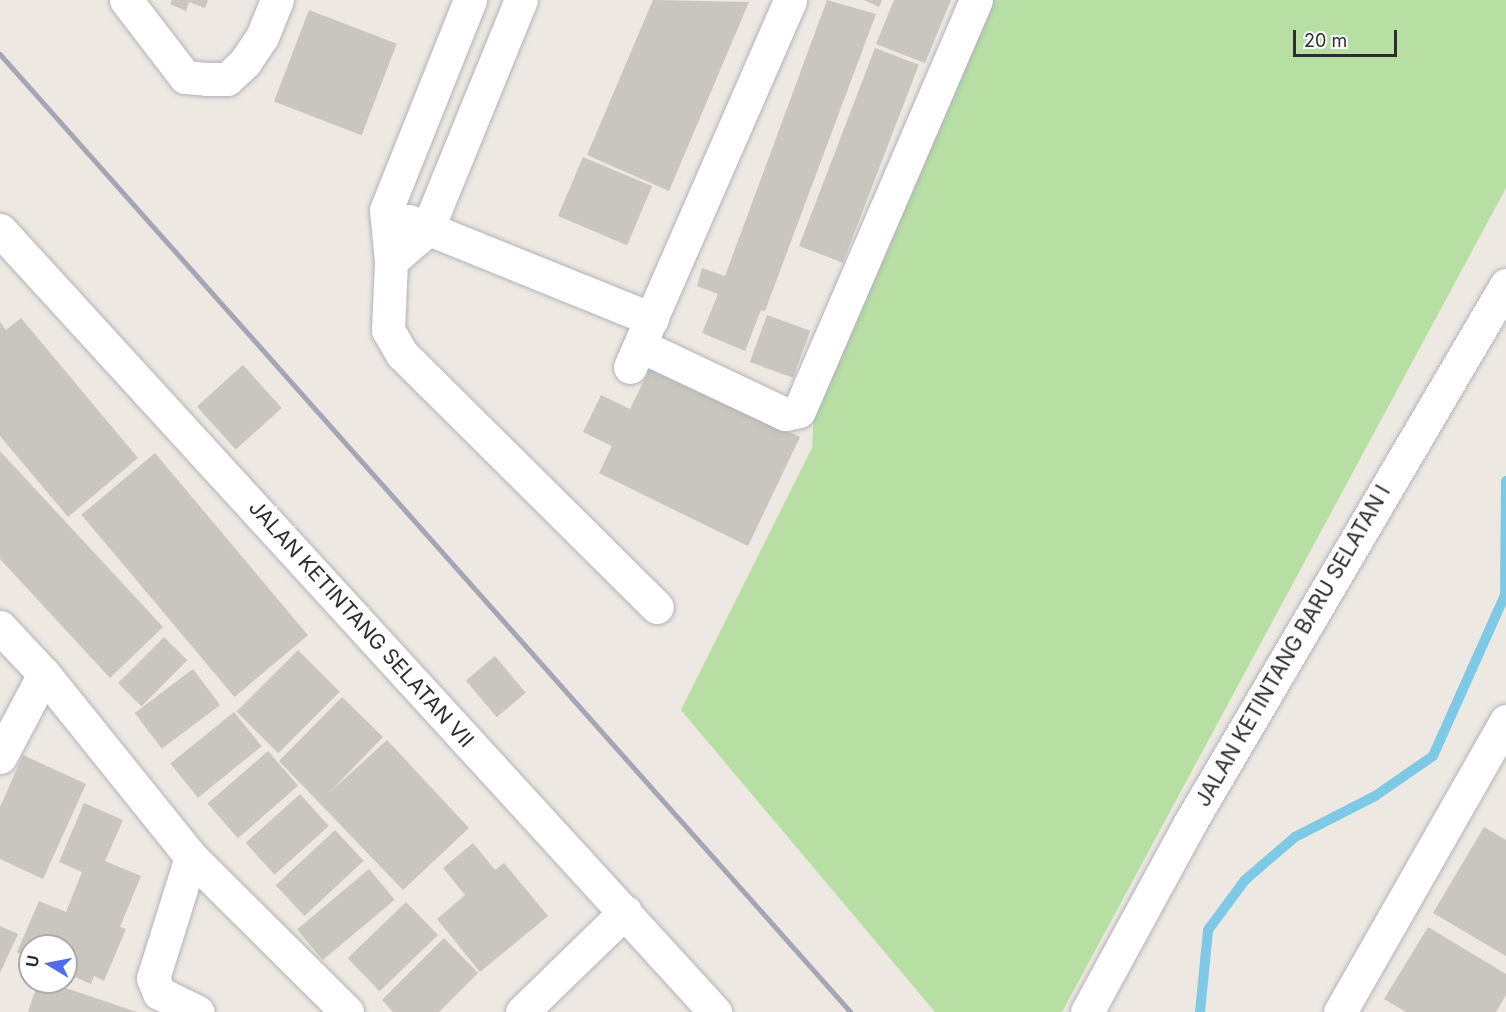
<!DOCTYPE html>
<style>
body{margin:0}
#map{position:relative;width:1506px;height:1012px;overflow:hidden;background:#ede8e1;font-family:Inter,sans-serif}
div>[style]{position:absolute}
.green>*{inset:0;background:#b7dea3}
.stream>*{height:10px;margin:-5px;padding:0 5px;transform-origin:5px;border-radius:5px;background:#7ec9e5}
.building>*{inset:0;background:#c9c6bf;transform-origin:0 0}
.roads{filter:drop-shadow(0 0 2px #b1b3bc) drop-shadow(0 0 2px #b1b3bc)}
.street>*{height:33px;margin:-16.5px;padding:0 16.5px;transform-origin:16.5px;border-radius:16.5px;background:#fff}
.secondary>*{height:33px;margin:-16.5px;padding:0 16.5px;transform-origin:16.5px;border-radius:16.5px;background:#fff}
.rail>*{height:4.5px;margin:-2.25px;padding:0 2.25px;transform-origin:2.25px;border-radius:2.25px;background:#a4a6b5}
span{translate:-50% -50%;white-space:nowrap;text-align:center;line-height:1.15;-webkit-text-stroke:6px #fff;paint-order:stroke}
.street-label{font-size:21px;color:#2d2d2d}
.north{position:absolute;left:18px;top:934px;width:60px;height:60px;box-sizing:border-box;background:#fff;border:2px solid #ababab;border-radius:50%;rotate:280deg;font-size:16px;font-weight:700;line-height:24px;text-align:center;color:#2d2d2d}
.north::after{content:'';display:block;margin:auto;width:21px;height:27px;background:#506cea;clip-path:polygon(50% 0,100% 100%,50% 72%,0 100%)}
.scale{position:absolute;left:1293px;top:30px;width:104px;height:27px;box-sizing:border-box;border:3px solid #2d2d2d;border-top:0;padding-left:8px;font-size:18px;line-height:21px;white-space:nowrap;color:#2d2d2d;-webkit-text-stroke:4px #fff;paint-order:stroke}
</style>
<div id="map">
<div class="green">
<i style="clip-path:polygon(993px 0,1506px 0,1506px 188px,1062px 1012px,935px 1012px,681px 710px,812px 448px,814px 412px)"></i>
</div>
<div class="stream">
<i style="left:1200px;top:1012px;width:82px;rotate:-84.4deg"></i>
<i style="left:1208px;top:930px;width:62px;rotate:-53.5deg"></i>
<i style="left:1245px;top:880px;width:66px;rotate:-40.7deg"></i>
<i style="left:1295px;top:837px;width:90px;rotate:-27.1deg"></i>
<i style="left:1375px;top:796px;width:70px;rotate:-34.6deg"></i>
<i style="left:1433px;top:756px;width:176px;rotate:-65.9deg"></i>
<i style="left:1505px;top:595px;width:114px;rotate:-89.5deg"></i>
</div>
<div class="building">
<i style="clip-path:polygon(172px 0,208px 0,205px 8px,189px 2px,186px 11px,170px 4px)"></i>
<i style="clip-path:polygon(653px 0,749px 2px,669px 191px,587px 155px)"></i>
<i style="clip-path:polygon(827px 0,876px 14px,765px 311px,761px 310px,745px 351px,702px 333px,718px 294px,697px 286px,702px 268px,725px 276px)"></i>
<i style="clip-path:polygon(864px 0,882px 0,879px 7px)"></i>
<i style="clip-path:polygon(894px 0,951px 0,925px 63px,876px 44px)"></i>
<i style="left:309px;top:10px;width:94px;height:98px;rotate:21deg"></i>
<i style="left:875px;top:48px;width:47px;height:212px;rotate:21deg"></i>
<i style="left:583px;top:157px;width:75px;height:64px;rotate:23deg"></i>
<i style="left:767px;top:315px;width:46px;height:50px;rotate:20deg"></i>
<i style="clip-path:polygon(21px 318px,138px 458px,68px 517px,0 436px,0 322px,6px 330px)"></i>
<i style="clip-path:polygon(652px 364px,800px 437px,748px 546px,599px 473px,612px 446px,583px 432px,601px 395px,630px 409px)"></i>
<i style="left:243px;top:365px;width:58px;height:62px;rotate:48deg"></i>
<i style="clip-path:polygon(0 451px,163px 627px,110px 678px,0 559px)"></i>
<i style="left:155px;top:453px;width:238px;height:96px;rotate:50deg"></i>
<i style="left:164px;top:637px;width:33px;height:65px;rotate:45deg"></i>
<i style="left:298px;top:650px;width:59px;height:87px;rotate:45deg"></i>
<i style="left:495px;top:656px;width:48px;height:38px;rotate:50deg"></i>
<i style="left:193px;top:669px;width:45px;height:73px;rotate:53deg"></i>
<i style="clip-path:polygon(342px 697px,383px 737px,329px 793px,387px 740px,469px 828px,403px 890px,279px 761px)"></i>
<i style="left:234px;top:712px;width:44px;height:82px;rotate:51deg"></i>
<i style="left:268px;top:751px;width:46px;height:80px;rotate:49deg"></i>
<i style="clip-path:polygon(23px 755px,86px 784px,43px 879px,0 859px,0 807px)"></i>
<i style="left:300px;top:794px;width:43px;height:73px;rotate:48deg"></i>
<i style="clip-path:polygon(84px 803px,123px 820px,105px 861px,141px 876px,120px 927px,126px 929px,104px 981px,94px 976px,91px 984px,66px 973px,66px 946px,30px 946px,30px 958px,17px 952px,39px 901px,66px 912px,82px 872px,59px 862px)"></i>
<i style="clip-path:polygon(1484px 827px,1506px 840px,1506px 956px,1433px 913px)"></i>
<i style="left:335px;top:830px;width:42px;height:81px;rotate:47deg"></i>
<i style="clip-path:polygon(473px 843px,495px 870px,504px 863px,548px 916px,480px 972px,437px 919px,465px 895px,443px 868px)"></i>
<i style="left:369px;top:869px;width:40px;height:94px;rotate:50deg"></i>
<i style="left:406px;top:902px;width:46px;height:81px;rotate:46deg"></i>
<i style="clip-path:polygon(0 926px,18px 934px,0 973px)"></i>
<i style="clip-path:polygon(1428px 927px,1506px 974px,1506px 995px,1496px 1012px,1406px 1012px,1384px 999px)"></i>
<i style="clip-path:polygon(444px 938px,478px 973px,439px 1012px,393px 1012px,382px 1000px)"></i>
<i style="clip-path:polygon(38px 982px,48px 982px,137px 1012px,28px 1012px)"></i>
</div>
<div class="roads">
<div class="street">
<i style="left:126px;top:0;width:97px;rotate:52.5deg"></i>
<i style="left:185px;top:77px;width:22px;rotate:5deg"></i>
<i style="left:207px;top:79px;width:20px"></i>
<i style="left:227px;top:79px;width:25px;rotate:-43deg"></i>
<i style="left:245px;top:62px;width:30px;rotate:-56deg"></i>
<i style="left:262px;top:37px;width:40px;rotate:-68deg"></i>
<i style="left:470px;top:0;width:226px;rotate:111.8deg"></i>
<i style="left:386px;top:210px;width:51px;rotate:84.4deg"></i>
<i style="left:391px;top:261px;width:69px;rotate:92.5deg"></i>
<i style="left:388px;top:330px;width:28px;rotate:60deg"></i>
<i style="left:402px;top:354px;width:359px;rotate:44.8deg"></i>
<i style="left:409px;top:221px;width:262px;rotate:22deg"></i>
<i style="left:0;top:230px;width:1060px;rotate:47.56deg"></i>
<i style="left:391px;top:261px;width:48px;rotate:-40.7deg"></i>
<i style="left:427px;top:230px;width:248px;rotate:-67.8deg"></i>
<i style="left:641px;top:346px;width:159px;rotate:25.3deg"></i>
<i style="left:785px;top:414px;width:14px;rotate:-12deg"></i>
<i style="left:799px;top:411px;width:447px;rotate:-66.7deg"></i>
<i style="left:630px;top:367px;width:400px;rotate:-66.4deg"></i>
<i style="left:0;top:627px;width:64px;rotate:46.9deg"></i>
<i style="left:44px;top:674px;width:235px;rotate:51.2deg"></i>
<i style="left:191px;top:857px;width:220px;rotate:44.8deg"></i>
<i style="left:0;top:757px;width:94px;rotate:-62.1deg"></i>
<i style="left:191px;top:857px;width:127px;rotate:107.4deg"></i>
<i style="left:153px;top:978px;width:16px;rotate:68deg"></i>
<i style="left:159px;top:993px;width:43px;rotate:26deg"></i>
<i style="left:522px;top:1012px;width:144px;rotate:-44.2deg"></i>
<i style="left:1340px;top:1012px;width:335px;rotate:-60.3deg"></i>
</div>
<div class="secondary">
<i style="left:1087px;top:1012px;width:215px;rotate:-61.4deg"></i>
<i style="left:1190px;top:823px;width:624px;rotate:-59.57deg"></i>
</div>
</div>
<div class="rail">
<i style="left:0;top:54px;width:1281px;rotate:48.39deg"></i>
</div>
<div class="street-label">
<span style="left:361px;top:624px;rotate:48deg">JALAN KETINTANG SELATAN VII</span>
<span style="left:1293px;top:646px;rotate:-60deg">JALAN KETINTANG BARU SELATAN I</span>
</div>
<div class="north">U</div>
<div class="scale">20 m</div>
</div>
